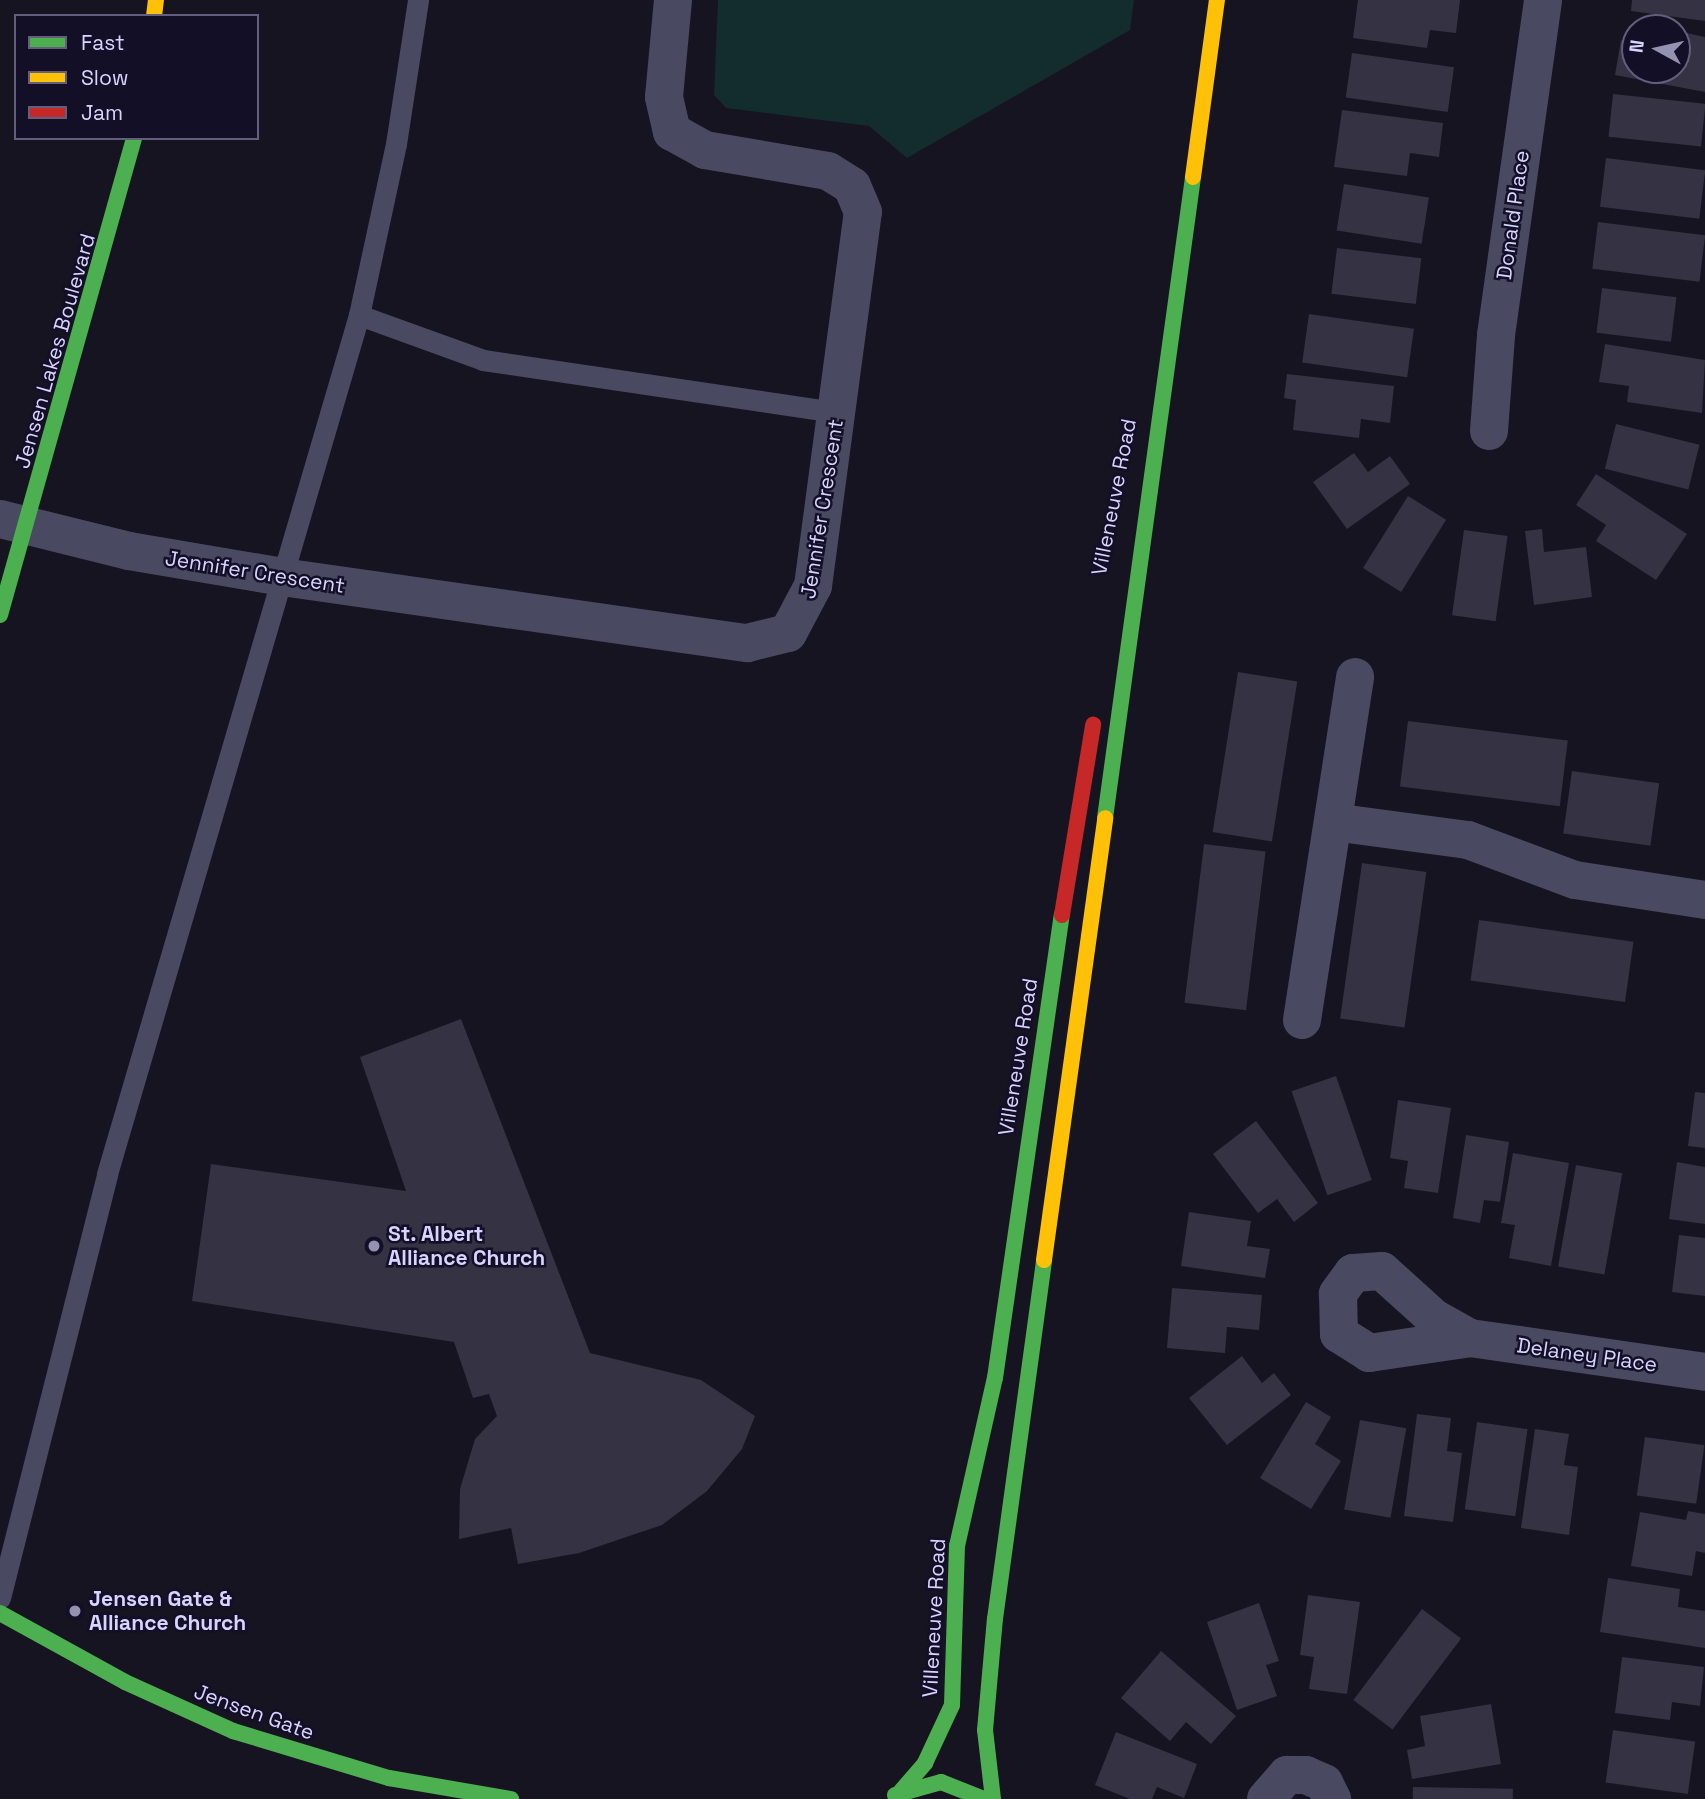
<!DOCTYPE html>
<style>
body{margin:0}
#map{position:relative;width:1705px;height:1799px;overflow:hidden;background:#161421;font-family:"Space Grotesk",sans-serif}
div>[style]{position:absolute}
.green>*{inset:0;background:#132c2d}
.building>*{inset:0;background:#343243;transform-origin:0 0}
.lane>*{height:21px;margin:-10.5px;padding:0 10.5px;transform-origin:10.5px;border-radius:10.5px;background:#4a4962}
.street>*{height:38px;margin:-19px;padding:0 19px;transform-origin:19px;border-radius:19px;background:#4a4962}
.fast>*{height:16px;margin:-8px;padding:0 8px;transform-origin:8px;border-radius:8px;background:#4caf50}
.slow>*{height:16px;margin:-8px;padding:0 8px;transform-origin:8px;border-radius:8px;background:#ffc107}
.jam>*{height:16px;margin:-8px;padding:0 8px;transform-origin:8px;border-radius:8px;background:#c62828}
.dots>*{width:19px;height:19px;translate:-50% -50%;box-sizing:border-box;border:4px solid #130f26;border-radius:50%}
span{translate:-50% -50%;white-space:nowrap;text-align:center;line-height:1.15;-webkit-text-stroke:5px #130f26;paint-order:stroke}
.street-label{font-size:21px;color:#d9d4ff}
.poi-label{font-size:21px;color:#d9d4ff;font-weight:700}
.left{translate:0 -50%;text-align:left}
.legend{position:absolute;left:14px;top:14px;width:245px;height:126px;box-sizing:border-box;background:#130f26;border:2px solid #625e7d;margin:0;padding:9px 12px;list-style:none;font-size:21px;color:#d9d4ff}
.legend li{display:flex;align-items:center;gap:14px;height:35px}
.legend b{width:35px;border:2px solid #625e7d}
.north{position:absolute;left:1621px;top:14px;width:70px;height:70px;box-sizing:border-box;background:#130f26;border:2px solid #625e7d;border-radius:50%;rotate:278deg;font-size:19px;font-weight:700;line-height:28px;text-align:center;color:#d9d4ff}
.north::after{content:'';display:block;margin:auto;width:24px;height:32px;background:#9591b1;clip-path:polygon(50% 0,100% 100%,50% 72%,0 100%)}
</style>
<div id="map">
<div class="green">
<i style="clip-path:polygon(718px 0,1134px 0,1130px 30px,907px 158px,869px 126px,726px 108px,714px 95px)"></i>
</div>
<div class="building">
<i style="clip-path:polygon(1358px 0,1460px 0,1456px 33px,1430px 30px,1427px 48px,1353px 38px)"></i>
<i style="clip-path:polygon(1632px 0,1705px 0,1705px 21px,1631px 11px)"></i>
<i style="clip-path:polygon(1677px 31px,1705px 37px,1705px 92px,1615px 75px,1621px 40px,1635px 43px,1635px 70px,1677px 70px)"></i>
<i style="left:1352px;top:53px;width:103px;height:45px;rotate:8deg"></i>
<i style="left:1613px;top:94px;width:93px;height:43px;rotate:6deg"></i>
<i style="clip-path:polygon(1342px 110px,1443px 123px,1439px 157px,1410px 153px,1407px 176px,1334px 167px)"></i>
<i style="left:1606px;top:158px;width:100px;height:49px;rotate:7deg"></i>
<i style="left:1344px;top:184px;width:86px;height:47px;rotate:9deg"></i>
<i style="left:1598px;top:222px;width:108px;height:47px;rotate:7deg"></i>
<i style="left:1337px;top:248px;width:85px;height:46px;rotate:7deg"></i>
<i style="left:1602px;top:288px;width:75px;height:45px;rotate:7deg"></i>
<i style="left:1309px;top:314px;width:106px;height:49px;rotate:8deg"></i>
<i style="clip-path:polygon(1605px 344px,1705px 360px,1702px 413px,1627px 402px,1629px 386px,1599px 382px)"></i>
<i style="clip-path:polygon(1287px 374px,1394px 386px,1390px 423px,1361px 419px,1359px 438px,1293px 430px,1296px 400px,1284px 398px)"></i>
<i style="left:1616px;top:424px;width:86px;height:46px;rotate:14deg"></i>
<i style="clip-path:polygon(1354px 453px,1368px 472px,1390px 456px,1410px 484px,1347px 529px,1313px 482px)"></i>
<i style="clip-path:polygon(1596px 474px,1687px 534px,1656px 580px,1596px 541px,1606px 525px,1576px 505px)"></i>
<i style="left:1408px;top:496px;width:45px;height:85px;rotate:32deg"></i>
<i style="clip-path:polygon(1542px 529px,1544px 552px,1586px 547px,1592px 597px,1534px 605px,1525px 531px)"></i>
<i style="left:1464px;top:530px;width:44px;height:86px;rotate:8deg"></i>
<i style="left:1238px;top:672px;width:60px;height:162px;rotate:9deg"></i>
<i style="left:1408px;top:721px;width:161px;height:66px;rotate:7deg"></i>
<i style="left:1572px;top:771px;width:88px;height:63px;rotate:8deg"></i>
<i style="left:1204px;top:844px;width:62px;height:160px;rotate:7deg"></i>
<i style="left:1362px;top:863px;width:65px;height:157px;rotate:8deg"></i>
<i style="left:1479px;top:920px;width:156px;height:61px;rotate:8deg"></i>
<i style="clip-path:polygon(461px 1019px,590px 1353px,701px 1380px,755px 1416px,742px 1449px,707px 1491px,662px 1525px,579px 1553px,518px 1564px,511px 1528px,459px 1539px,460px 1489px,475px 1439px,497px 1416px,489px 1394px,473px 1398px,454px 1342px,192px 1301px,211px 1164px,406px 1191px,360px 1057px)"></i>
<i style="left:1336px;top:1076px;width:110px;height:47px;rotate:71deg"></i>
<i style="clip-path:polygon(1695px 1092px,1705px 1093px,1705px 1148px,1688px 1146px)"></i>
<i style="clip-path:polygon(1398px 1100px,1451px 1108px,1438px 1193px,1404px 1188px,1408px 1161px,1390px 1158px)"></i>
<i style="clip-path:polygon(1256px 1121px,1318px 1203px,1294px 1222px,1277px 1199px,1258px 1213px,1213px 1154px)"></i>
<i style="clip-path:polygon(1466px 1135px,1509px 1142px,1500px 1202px,1484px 1200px,1480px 1223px,1453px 1218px)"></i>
<i style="clip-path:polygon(1513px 1153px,1569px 1163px,1551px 1266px,1509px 1258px,1515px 1225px,1501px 1223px)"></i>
<i style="clip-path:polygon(1677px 1162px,1705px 1167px,1705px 1224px,1669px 1219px)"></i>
<i style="left:1576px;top:1165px;width:47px;height:103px;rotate:10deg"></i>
<i style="clip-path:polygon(1189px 1212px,1251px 1221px,1247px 1246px,1270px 1249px,1265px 1278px,1181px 1266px)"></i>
<i style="clip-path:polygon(1679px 1235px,1705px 1238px,1705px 1296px,1672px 1292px)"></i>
<i style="clip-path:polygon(1172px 1288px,1262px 1295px,1259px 1330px,1227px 1327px,1225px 1353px,1167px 1348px)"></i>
<i style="clip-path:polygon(1242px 1356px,1262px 1383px,1274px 1373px,1291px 1395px,1227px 1445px,1189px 1398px)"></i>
<i style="clip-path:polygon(1306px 1402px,1331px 1417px,1315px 1444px,1341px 1461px,1311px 1509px,1260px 1478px)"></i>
<i style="clip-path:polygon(1417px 1414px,1451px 1418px,1447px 1451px,1462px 1453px,1453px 1522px,1404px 1516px)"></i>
<i style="left:1360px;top:1420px;width:47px;height:91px;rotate:10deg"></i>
<i style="left:1477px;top:1422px;width:51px;height:88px;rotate:8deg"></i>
<i style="clip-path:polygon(1535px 1429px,1569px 1434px,1564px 1465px,1578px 1467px,1569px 1535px,1521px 1528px)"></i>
<i style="left:1645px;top:1437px;width:60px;height:59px;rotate:8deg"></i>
<i style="clip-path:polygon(1688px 1511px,1705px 1514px,1705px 1553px,1696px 1551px,1692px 1576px,1631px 1566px,1640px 1512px,1686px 1520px)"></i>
<i style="clip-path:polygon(1608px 1578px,1680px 1589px,1678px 1607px,1705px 1611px,1705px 1648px,1600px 1632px)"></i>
<i style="clip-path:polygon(1308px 1595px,1360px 1602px,1347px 1694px,1309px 1689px,1314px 1657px,1300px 1655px)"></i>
<i style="clip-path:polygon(1259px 1603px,1279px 1661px,1266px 1665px,1277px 1696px,1237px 1710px,1207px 1622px)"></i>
<i style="left:1422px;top:1609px;width:49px;height:114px;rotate:37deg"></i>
<i style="clip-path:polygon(1161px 1651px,1236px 1716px,1211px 1744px,1186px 1722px,1170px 1741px,1121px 1698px)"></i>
<i style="clip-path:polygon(1622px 1657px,1704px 1667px,1700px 1706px,1672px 1702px,1670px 1720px,1615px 1713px)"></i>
<i style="clip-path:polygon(1491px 1704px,1501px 1764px,1412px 1779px,1407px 1750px,1425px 1746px,1420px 1716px)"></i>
<i style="left:1613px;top:1730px;width:83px;height:53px;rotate:8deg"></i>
<i style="clip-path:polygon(1116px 1732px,1197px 1764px,1184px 1798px,1157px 1787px,1152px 1799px,1130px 1799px,1095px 1785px)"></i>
<i style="left:1413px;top:1787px;width:100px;height:12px;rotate:1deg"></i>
</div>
<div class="lane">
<i style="left:359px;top:315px;width:132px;rotate:19.9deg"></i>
<i style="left:483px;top:360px;width:358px;rotate:8.4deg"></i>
<i style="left:0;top:1598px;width:437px;rotate:-75.8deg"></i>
<i style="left:107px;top:1174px;width:895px;rotate:-73.65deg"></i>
<i style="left:359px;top:315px;width:175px;rotate:-77.8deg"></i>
<i style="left:396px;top:144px;width:146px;rotate:-81.3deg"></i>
</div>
<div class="street">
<i style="left:1489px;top:431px;width:96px;rotate:-85.8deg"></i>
<i style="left:1496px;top:335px;width:338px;rotate:-82deg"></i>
<i style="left:0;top:519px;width:133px;rotate:13.9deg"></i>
<i style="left:129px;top:551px;width:155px;rotate:9.6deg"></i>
<i style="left:282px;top:577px;width:470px;rotate:8.1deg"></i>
<i style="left:747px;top:643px;width:42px;rotate:-13.7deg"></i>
<i style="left:788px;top:633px;width:53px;rotate:-62deg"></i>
<i style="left:813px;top:586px;width:377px;rotate:-82.4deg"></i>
<i style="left:863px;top:212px;width:28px;rotate:-113deg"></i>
<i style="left:852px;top:186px;width:28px;rotate:-148deg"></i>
<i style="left:828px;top:171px;width:125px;rotate:-170.3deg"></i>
<i style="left:705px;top:150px;width:38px;rotate:-151deg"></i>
<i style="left:672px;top:132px;width:36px;rotate:-103deg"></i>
<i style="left:664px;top:97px;width:97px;rotate:-84.7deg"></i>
<i style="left:1333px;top:822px;width:136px;rotate:7.6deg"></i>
<i style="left:1468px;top:840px;width:114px;rotate:20.5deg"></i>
<i style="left:1575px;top:880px;width:132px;rotate:8.7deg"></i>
<i style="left:1302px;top:1020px;width:347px;rotate:-81.2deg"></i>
<i style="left:1470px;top:1338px;width:41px;rotate:-150.9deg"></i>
<i style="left:1434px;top:1318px;width:70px;rotate:-137.9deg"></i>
<i style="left:1382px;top:1271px;width:29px;rotate:176deg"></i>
<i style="left:1353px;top:1273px;width:26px;rotate:126deg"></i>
<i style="left:1338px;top:1294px;width:40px;rotate:88.6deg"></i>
<i style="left:1339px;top:1334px;width:36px;rotate:32deg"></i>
<i style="left:1369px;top:1353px;width:102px;rotate:-8.4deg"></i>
<i style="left:1470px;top:1338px;width:237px;rotate:8.2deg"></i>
<i style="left:1266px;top:1799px;width:32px;rotate:-49deg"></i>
<i style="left:1287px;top:1775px;width:19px"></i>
<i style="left:1306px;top:1775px;width:20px;rotate:24deg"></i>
<i style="left:1324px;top:1783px;width:18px;rotate:63deg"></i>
</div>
<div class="fast">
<i style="left:0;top:615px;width:495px;rotate:-74.3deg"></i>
<i style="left:1105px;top:818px;width:647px;rotate:-82.18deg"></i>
<i style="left:0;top:1613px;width:143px;rotate:28.9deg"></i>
<i style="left:125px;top:1682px;width:119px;rotate:24.4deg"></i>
<i style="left:233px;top:1731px;width:163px;rotate:16.8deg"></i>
<i style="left:389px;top:1778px;width:124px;rotate:9.8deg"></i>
<i style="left:901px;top:1791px;width:37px;rotate:-49deg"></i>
<i style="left:925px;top:1763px;width:64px;rotate:-65deg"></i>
<i style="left:952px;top:1705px;width:159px;rotate:-88.2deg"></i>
<i style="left:957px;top:1546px;width:172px;rotate:-77.3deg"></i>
<i style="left:995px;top:1378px;width:468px;rotate:-81.8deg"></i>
<i style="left:895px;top:1795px;width:48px;rotate:-15.8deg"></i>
<i style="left:941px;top:1782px;width:46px;rotate:21.6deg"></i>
<i style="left:993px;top:1799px;width:69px;rotate:-96.6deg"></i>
<i style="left:985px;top:1730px;width:111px;rotate:-84.9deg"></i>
<i style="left:995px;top:1619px;width:362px;rotate:-82.2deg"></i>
</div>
<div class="slow">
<i style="left:154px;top:16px;width:16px;rotate:-83deg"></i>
<i style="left:1193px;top:177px;width:179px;rotate:-82.3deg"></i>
<i style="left:1044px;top:1260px;width:446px;rotate:-82.1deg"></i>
</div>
<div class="jam">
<i style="left:1062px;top:915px;width:193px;rotate:-80.7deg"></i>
</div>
<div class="dots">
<i style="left:374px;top:1246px;background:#9591b1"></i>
<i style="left:75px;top:1611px;background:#9591b1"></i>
</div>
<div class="street-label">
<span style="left:1513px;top:215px;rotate:-82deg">Donald Place</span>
<span style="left:55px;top:351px;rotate:-74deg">Jensen Lakes Boulevard</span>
<span style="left:1114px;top:497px;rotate:-79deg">Villeneuve Road</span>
<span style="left:822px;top:509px;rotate:-81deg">Jennifer Crescent</span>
<span style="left:255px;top:572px;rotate:9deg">Jennifer Crescent</span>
<span style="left:1018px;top:1057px;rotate:-81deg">Villeneuve Road</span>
<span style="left:1587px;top:1355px;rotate:8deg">Delaney Place</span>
<span style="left:934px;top:1618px;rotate:-87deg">Villeneuve Road</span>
<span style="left:254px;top:1712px;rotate:20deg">Jensen Gate</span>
</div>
<div class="poi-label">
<span class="left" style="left:388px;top:1246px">St. Albert<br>Alliance Church</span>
<span class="left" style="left:89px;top:1611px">Jensen Gate &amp;<br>Alliance Church</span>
</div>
<ul class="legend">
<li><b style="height:9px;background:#4caf50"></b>Fast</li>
<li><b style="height:9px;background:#ffc107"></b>Slow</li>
<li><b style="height:9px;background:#c62828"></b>Jam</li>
</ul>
<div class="north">N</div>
</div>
